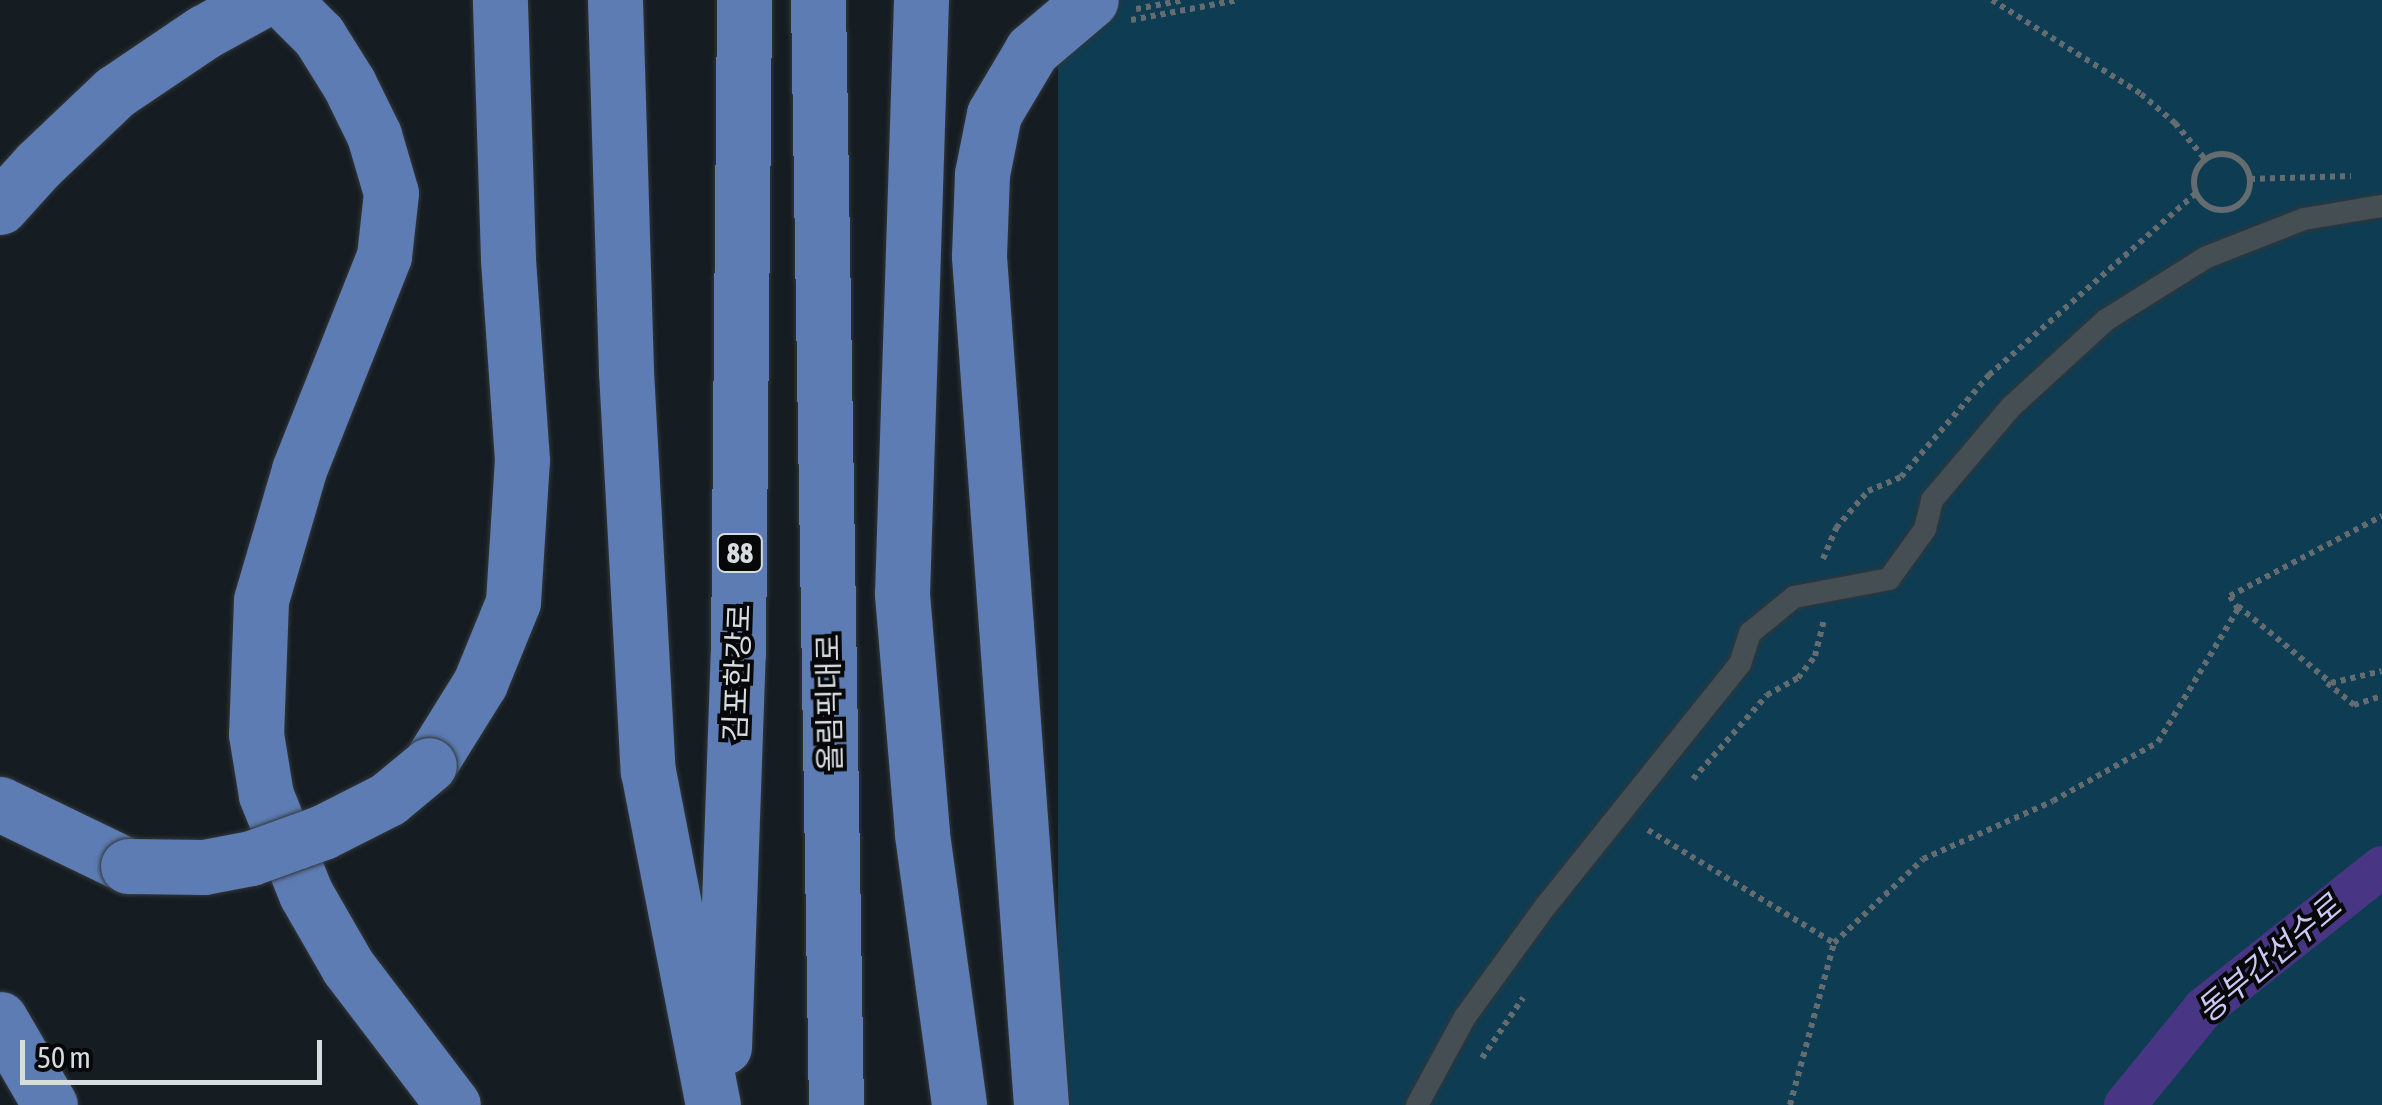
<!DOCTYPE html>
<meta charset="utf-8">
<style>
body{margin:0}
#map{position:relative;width:2382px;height:1105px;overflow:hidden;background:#151d22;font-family:"Asap Condensed","Noto Sans KR",sans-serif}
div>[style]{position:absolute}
.green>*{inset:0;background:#0e3d53;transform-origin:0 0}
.canal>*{height:42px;margin:-21px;padding:0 21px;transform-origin:21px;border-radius:21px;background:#483684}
.path>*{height:6px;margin-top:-3px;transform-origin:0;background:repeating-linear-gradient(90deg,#656c70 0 5px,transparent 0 10px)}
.path>.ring{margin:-3px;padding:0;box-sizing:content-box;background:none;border:6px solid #656c70;border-radius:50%}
.roads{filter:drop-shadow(0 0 2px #32363a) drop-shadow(0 0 2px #32363a)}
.service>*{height:22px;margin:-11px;padding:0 11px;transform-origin:11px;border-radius:11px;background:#444e53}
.trunk>*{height:55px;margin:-27.5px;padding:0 27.5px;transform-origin:27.5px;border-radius:27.5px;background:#5c7cb3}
.bridges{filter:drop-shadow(0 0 2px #32363a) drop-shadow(0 0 2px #32363a)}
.trunk-bridge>*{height:55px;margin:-27.5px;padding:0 27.5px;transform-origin:27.5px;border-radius:27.5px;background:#5c7cb3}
span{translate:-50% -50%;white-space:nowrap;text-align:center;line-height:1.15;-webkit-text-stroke:8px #050709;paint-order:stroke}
.shield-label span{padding:2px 8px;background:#050709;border:2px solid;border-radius:8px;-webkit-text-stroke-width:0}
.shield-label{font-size:28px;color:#d7dcdf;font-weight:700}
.street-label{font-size:30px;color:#d7dcdf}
.water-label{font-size:32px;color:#cbc6f3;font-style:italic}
.scale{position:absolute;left:20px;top:1040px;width:302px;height:45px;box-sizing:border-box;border:5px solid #d7dcdf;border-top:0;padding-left:12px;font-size:30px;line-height:35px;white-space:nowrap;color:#d7dcdf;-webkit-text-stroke:8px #050709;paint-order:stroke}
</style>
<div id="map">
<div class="green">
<i style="left:1058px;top:0;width:1324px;height:1108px"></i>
</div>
<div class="canal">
<i style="left:2125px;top:1105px;width:125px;rotate:-50.8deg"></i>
<i style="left:2204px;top:1008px;width:227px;rotate:-38.4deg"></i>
</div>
<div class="path">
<i style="left:1992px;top:0;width:176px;rotate:32.2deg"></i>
<i style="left:2141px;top:94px;width:45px;rotate:40.5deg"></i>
<i style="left:2175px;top:123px;width:47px;rotate:50.2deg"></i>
<i style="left:1136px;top:9px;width:49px;rotate:-10.6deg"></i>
<i style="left:1131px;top:20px;width:109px;rotate:-10.6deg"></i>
<i class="ring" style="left:2194px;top:154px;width:50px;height:50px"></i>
<i style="left:2250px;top:179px;width:101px;rotate:-1.7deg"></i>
<i style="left:1823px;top:559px;width:34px;rotate:-67deg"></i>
<i style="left:1836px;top:528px;width:49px;rotate:-49.1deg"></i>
<i style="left:1868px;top:491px;width:36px;rotate:-23deg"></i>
<i style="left:1901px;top:477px;width:135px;rotate:-49.2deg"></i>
<i style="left:1989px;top:375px;width:276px;rotate:-41.3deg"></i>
<i style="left:2238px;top:606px;width:121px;rotate:39.6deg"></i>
<i style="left:2331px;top:683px;width:52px;rotate:-13.2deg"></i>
<i style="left:2327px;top:683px;width:35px;rotate:39deg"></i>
<i style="left:2354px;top:705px;width:29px;rotate:-18deg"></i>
<i style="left:1693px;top:779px;width:112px;rotate:-48.6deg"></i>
<i style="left:1767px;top:695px;width:35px;rotate:-29deg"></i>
<i style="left:1798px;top:678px;width:28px;rotate:-52deg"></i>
<i style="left:1815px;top:656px;width:37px;rotate:-76deg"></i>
<i style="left:1648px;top:830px;width:218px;rotate:31.3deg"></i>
<i style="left:1482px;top:1058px;width:73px;rotate:-55.7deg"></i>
<i style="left:1790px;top:1105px;width:168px;rotate:-74.8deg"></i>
<i style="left:1834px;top:943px;width:122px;rotate:-43.3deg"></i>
<i style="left:1923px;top:859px;width:142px;rotate:-24deg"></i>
<i style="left:2053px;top:801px;width:120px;rotate:-29.3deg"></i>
<i style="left:2158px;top:742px;width:155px;rotate:-59deg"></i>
<i style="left:2238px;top:609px;width:15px;rotate:-122deg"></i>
<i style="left:2230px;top:596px;width:172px;rotate:-27.8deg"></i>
</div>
<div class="roads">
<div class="service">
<i style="left:1417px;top:1105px;width:100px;rotate:-61.4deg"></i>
<i style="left:1465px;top:1017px;width:136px;rotate:-54deg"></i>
<i style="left:1545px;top:907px;width:312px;rotate:-51.3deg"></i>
<i style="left:1740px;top:664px;width:33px;rotate:-72deg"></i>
<i style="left:1750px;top:633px;width:57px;rotate:-39.3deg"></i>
<i style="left:1794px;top:597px;width:97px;rotate:-10.7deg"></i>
<i style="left:1889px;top:579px;width:62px;rotate:-54.2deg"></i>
<i style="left:1925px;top:529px;width:30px;rotate:-76deg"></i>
<i style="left:1932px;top:500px;width:122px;rotate:-49.7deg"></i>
<i style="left:2011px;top:407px;width:129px;rotate:-42.5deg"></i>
<i style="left:2106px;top:320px;width:119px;rotate:-32deg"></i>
<i style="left:2207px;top:257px;width:104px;rotate:-21.4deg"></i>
<i style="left:2304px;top:219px;width:79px;rotate:-9.5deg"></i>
</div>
<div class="trunk">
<i style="left:283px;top:0;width:51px;rotate:45deg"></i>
<i style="left:319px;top:36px;width:57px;rotate:58deg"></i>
<i style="left:349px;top:84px;width:57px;rotate:63.9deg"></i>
<i style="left:374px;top:135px;width:60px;rotate:73.7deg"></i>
<i style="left:391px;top:193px;width:63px;rotate:96.3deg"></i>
<i style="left:384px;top:256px;width:230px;rotate:111.7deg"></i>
<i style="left:299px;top:470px;width:135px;rotate:106.3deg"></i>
<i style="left:261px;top:600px;width:134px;rotate:92.1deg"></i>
<i style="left:256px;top:734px;width:62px;rotate:80.7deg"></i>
<i style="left:266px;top:795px;width:107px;rotate:68deg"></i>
<i style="left:306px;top:894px;width:84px;rotate:60.1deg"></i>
<i style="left:348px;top:967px;width:173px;rotate:52.7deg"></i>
<i style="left:615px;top:0;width:371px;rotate:88.3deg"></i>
<i style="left:626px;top:371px;width:401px;rotate:86.9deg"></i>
<i style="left:648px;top:771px;width:340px;rotate:79deg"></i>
<i style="left:818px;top:0;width:1105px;rotate:89.07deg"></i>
<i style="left:921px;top:0;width:594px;rotate:91.83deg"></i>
<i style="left:902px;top:594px;width:241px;rotate:85.2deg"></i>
<i style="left:922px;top:834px;width:274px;rotate:82.2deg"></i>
<i style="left:0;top:207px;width:57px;rotate:-47.9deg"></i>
<i style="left:38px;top:165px;width:106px;rotate:-43.5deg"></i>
<i style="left:115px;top:92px;width:107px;rotate:-34deg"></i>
<i style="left:204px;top:32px;width:66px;rotate:-28.9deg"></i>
<i style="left:429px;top:765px;width:97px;rotate:-58.1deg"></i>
<i style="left:480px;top:683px;width:87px;rotate:-67.8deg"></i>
<i style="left:513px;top:602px;width:142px;rotate:-86.4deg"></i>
<i style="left:522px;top:460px;width:202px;rotate:-94deg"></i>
<i style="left:508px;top:258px;width:258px;rotate:-91.8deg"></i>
<i style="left:0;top:804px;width:142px;rotate:25.8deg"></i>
<i style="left:0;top:1019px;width:99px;rotate:59.8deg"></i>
<i style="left:724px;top:1047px;width:394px;rotate:-88deg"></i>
<i style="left:738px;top:653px;width:653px;rotate:-89.47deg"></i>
<i style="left:1041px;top:1105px;width:851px;rotate:-94.18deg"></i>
<i style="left:979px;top:256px;width:82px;rotate:-87.9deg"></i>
<i style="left:982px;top:174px;width:61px;rotate:-78.7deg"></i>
<i style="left:994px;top:114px;width:74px;rotate:-59.3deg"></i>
<i style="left:1032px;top:50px;width:77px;rotate:-40.3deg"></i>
</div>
</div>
<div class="bridges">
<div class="trunk-bridge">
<i style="left:128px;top:866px;width:76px;rotate:0.8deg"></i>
<i style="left:204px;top:867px;width:48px;rotate:-10.8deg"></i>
<i style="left:251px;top:858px;width:77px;rotate:-19.9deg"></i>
<i style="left:323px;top:832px;width:73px;rotate:-26.9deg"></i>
<i style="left:388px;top:799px;width:53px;rotate:-39.7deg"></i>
</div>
</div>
<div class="shield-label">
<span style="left:740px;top:553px">88</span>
</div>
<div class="street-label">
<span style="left:737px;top:673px;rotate:-88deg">김포한강로</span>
<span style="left:829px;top:703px;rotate:-91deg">올림픽대로</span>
</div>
<div class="water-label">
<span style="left:2269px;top:959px;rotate:-40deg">동부간선수로</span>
</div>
<div class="scale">50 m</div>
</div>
